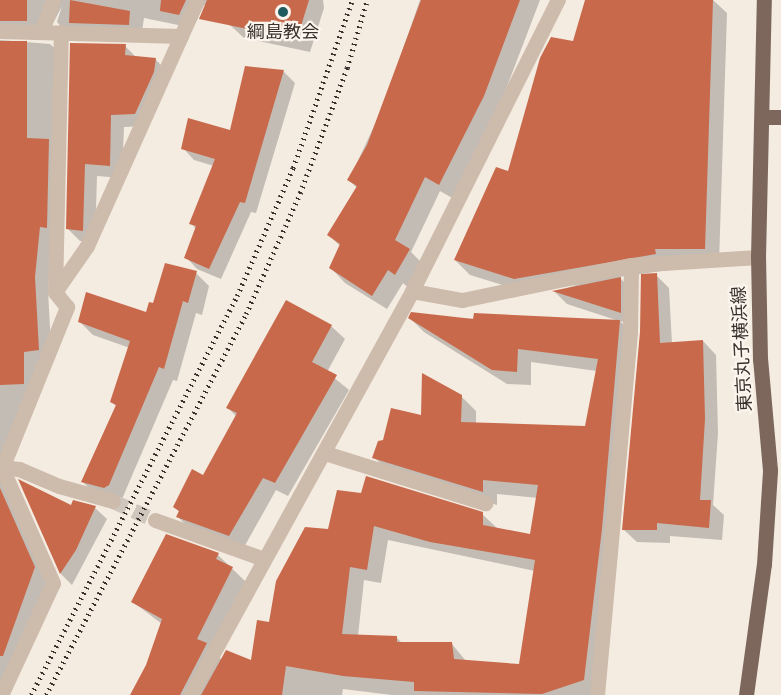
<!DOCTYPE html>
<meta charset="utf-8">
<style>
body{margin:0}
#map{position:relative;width:781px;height:695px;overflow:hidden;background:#f4ebe1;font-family:Raleway,"Noto Sans JP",sans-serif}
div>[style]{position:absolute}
.shadow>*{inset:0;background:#0003}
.building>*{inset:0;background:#c8694b;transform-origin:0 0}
.minor-tunnel>*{height:15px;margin-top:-7.5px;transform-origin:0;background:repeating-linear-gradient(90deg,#cfc6bd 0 15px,transparent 0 23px)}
.minor>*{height:15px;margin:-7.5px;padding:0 7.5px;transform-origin:7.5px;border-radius:7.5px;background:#cdbbac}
.major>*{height:15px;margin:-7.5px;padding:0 7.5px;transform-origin:7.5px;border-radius:7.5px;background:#7d675c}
.rail>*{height:4.5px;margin-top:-2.25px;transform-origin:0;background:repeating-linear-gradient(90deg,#3b302b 0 1.5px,transparent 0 6px)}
.dots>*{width:16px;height:16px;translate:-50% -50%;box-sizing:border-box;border:3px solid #fbf5ee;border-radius:50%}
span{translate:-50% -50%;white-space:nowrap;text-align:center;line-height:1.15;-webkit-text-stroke:4.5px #fbf5ee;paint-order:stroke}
.poi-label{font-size:18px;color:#3b302b}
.street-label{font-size:18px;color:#3b302b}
</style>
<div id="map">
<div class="shadow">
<i style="clip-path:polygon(0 0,213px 0,213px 4px,204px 5px,193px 28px,144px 18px,141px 38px,70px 36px,57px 22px,62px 6px,47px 35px,0 26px)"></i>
<i style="clip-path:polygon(237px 0,323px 0,324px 8px,310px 52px,244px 38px,230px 25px)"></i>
<i style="clip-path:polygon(420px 0,540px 0,498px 110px,454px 199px,440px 191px,411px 252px,424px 265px,410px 289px,403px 283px,387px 309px,345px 283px,331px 268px,341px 247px,329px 235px,357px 188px,349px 180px,382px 109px)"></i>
<i style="clip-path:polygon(evenodd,587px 0,713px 0,727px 13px,719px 263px,619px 277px,634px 292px,633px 325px,620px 321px,634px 335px,596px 695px,392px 695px,343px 689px,342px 695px,131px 695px,148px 666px,162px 624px,133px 602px,167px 536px,218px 555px,246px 582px,212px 650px,222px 660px,253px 662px,271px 624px,329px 531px,482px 514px,498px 529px,531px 535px,538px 498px,497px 494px,497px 505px,388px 471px,374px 457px,384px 442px,461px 396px,476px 411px,476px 424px,586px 428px,597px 371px,531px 362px,531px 385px,507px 384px,424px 332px,410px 318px,616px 320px,567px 304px,555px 292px,579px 284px,529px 293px,470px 275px,455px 260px,509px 173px,574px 43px,587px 0,388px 540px,535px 571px,521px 666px,466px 661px,451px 643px,402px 643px,396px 637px,358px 636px,364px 580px,381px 583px,388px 540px)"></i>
<i style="clip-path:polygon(0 40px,50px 44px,64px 57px,48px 291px,52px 363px,3px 481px,48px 581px,0 695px)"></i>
<i style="clip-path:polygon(72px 44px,125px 46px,137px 58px,155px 59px,168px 72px,148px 126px,124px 127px,122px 178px,97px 176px,95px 243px,80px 241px,68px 229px)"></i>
<i style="clip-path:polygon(246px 68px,284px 72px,295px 83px,256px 213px,251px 212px,221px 279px,197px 269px,186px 257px,196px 229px,191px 223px,214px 166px,194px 160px,183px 148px,231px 132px)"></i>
<i style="clip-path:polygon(196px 273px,209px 286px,202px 315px,196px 313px,177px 381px,173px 380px,122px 499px,96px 495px,83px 482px,117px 407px,112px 402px,130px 348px,93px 335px,79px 321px,147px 313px)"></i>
<i style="clip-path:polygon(656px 275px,669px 288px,672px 344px,703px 341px,716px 355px,718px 433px,713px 505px,724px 515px,722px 540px,670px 536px,670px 543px,637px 542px,623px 529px)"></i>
<i style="clip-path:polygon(331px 326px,345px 339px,327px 372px,349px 390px,288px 496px,276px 490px,243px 549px,191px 530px,178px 517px,180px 513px,175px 507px,203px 477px,237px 417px,228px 408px)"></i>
<i style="clip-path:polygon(21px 482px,71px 507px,95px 508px,107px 519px,72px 585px,61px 574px)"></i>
</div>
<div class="building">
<i style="left:0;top:0;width:27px;height:21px"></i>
<i style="clip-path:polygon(70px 0,130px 11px,129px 25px,69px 23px)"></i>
<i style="clip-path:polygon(161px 0,186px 0,179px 15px,160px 11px)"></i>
<i style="clip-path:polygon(207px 0,309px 0,297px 39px,199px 19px)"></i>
<i style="clip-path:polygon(421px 0,520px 0,484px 96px,439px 185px,425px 177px,395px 240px,410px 249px,395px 275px,388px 270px,372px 296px,329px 268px,340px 244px,327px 235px,357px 186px,347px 180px,367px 145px)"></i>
<i style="clip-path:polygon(585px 0,713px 0,705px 249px,655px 249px,656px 254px,514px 279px,454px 260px,496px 167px,508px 171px,540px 58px,551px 37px,573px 41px)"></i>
<i style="clip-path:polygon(0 41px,27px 41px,27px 138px,49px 139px,47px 228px,40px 227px,35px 277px,39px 350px,24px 352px,24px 384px,0 385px)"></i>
<i style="clip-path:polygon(70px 43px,126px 44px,125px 55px,156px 58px,154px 72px,135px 114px,111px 115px,110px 166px,85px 164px,83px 231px,66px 229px)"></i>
<i style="clip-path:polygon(245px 66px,284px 70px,245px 203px,240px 202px,209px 269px,184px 258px,196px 226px,189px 224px,215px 159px,181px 149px,188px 118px,230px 130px)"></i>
<i style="clip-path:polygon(165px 263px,197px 271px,188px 303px,183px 301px,164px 369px,159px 367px,109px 485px,104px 488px,81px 482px,116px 405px,110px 402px,130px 341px,78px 322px,86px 292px,146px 312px,149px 302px,153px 303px)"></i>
<i style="clip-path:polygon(657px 273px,660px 343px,703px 340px,705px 419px,700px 500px,711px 500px,709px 528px,657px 523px,657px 530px,622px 530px,640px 332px,641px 274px)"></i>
<i style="clip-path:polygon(621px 277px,621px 313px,552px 291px)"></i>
<i style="clip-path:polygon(286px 300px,332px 325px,312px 362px,337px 375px,275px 483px,263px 478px,229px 536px,176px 517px,179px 511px,173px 507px,192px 469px,203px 475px,237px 413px,226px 408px)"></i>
<i style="clip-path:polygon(evenodd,411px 312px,473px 319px,474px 313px,620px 320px,602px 529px,584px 680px,542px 694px,414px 691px,414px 682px,343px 676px,286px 666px,282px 695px,201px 695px,226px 650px,251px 660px,257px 620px,269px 622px,276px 581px,305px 527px,328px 529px,337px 490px,361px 493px,366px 476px,483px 512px,483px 525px,530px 534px,538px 485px,483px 480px,483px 492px,372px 458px,378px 441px,383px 440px,391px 408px,421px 415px,422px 373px,462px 395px,461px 422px,585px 426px,598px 359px,518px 349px,517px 372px,492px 370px,408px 318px,411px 312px,374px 526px,430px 542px,535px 560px,519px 664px,454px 659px,452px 642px,397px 642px,397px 636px,342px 634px,350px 567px,367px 570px,374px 526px)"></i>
<i style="clip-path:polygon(18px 479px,71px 505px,73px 500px,96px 506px,76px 550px,60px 574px)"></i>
<i style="clip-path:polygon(0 488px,35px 567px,3px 656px,0 656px)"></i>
<i style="clip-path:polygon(166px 534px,219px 553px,216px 559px,233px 567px,197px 639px,207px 643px,180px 695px,130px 695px,146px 665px,162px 619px,131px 602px)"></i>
</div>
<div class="minor-tunnel">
<i style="left:113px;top:501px;width:46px;rotate:24.3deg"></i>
</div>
<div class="minor">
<i style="left:0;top:31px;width:181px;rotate:1.6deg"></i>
<i style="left:41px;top:32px;width:34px;rotate:-69deg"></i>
<i style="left:412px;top:291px;width:51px;rotate:10.2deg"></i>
<i style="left:462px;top:300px;width:173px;rotate:-11.7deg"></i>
<i style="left:631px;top:265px;width:127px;rotate:-3.6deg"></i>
<i style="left:55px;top:292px;width:260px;rotate:-88.7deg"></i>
<i style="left:325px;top:453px;width:168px;rotate:17.4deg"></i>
<i style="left:0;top:467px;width:19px;rotate:6deg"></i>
<i style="left:19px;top:469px;width:43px;rotate:23deg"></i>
<i style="left:59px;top:486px;width:56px;rotate:15.5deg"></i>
<i style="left:155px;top:520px;width:116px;rotate:19.7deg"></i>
<i style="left:1px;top:695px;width:123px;rotate:-65.1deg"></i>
<i style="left:53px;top:583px;width:126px;rotate:-113.9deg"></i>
<i style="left:2px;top:468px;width:174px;rotate:-68deg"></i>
<i style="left:67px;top:307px;width:19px;rotate:-129deg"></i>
<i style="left:55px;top:292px;width:56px;rotate:-55.2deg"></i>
<i style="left:87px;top:246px;width:269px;rotate:-65.9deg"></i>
<i style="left:190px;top:695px;width:461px;rotate:-61.2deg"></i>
<i style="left:412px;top:291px;width:326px;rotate:-63.4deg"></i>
<i style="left:597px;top:695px;width:365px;rotate:-84.8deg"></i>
<i style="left:630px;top:331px;width:66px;rotate:-89.1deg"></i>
</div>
<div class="major">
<i style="left:762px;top:117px;width:19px"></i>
<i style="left:746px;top:695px;width:132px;rotate:-82.2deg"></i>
<i style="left:764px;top:564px;width:94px;rotate:-86.3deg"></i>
<i style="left:770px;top:470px;width:111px;rotate:-95.1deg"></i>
<i style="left:760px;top:359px;width:102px;rotate:-91.1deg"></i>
<i style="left:758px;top:257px;width:257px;rotate:-88.7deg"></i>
</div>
<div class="rail">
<i style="left:31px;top:695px;width:449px;rotate:-62.7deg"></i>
<i style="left:237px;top:296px;width:140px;rotate:-66.4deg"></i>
<i style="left:293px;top:168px;width:178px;rotate:-70.6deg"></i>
<i style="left:46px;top:695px;width:430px;rotate:-62.3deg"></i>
<i style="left:246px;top:314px;width:133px;rotate:-65.9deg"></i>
<i style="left:300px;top:193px;width:134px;rotate:-69.4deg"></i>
<i style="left:347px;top:68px;width:71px;rotate:-73.6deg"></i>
</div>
<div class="dots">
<i style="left:283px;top:12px;background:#1f5a5e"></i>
</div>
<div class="poi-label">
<span style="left:283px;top:32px">綱島教会</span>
</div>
<div class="street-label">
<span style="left:742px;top:349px;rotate:-93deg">東京丸子横浜線</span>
</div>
</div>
